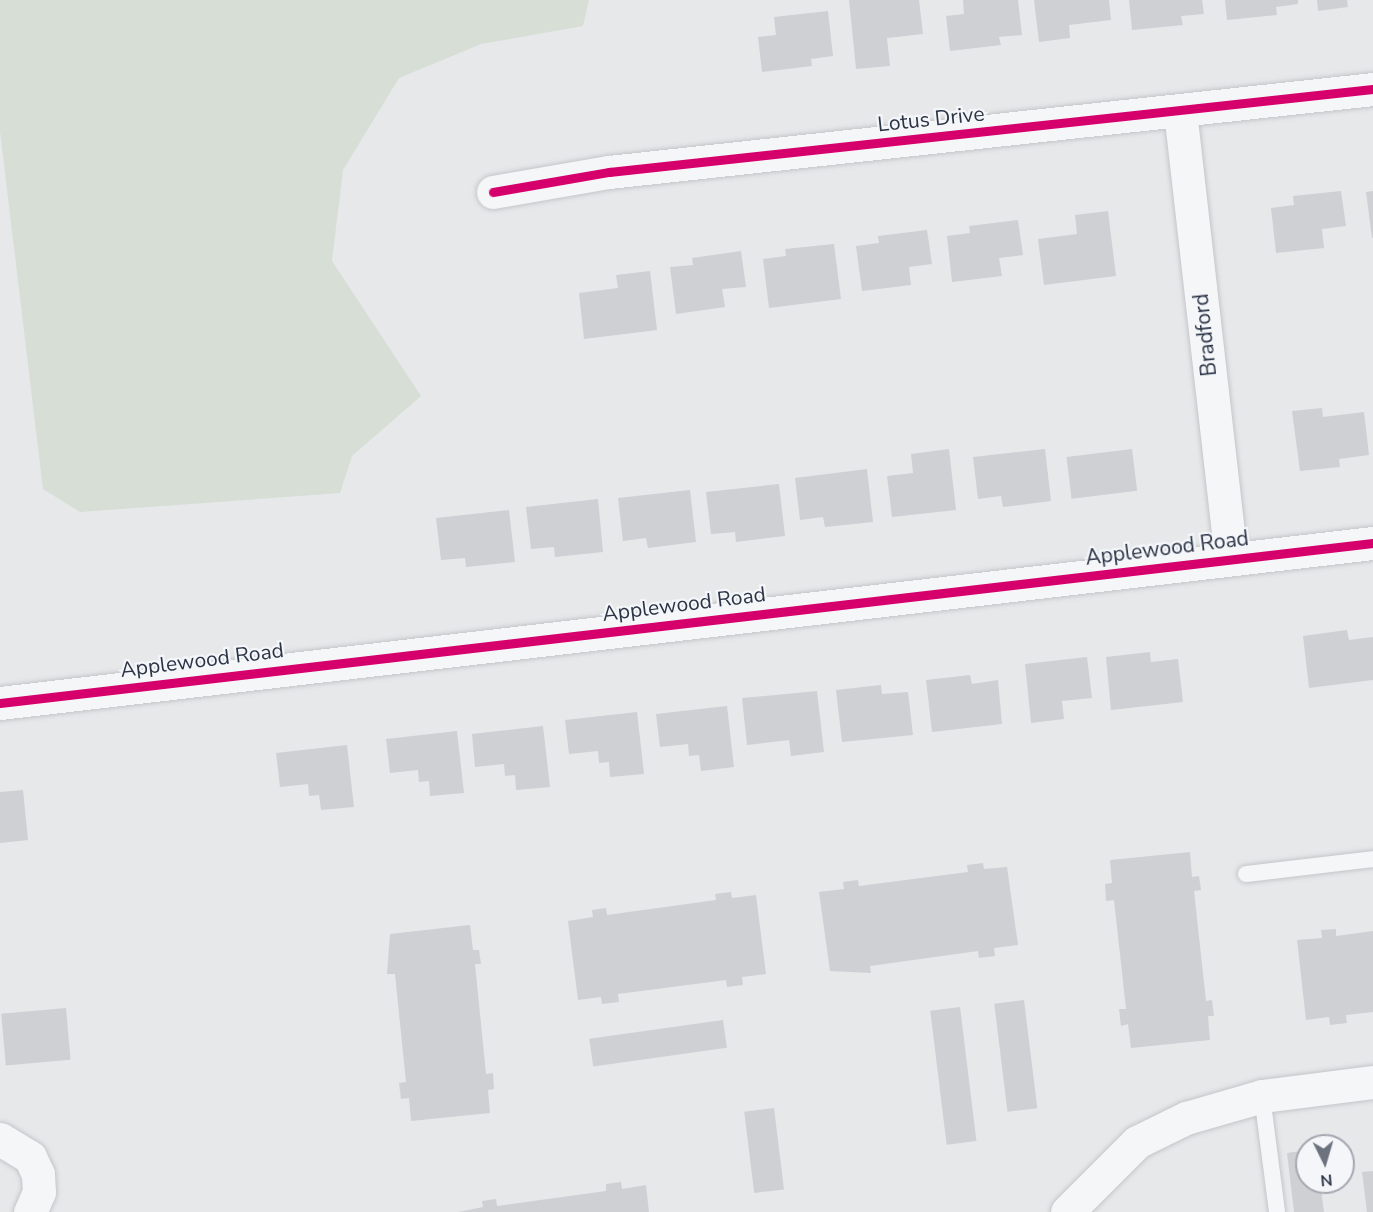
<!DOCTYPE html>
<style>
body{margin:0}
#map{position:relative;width:1373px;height:1212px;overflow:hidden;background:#e6e8ea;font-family:"Nunito Sans",sans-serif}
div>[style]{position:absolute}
.green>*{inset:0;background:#d6ded6}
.building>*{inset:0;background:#ced0d3;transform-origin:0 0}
.roads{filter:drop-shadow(0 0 2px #c4c6c8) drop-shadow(0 0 2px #c4c6c8)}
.service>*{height:16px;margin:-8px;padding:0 8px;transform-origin:8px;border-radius:8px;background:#f5f6f7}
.minor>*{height:33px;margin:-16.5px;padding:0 16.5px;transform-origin:16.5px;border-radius:16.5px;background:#f5f6f7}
.cycleway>*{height:9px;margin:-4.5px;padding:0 4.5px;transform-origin:4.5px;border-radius:4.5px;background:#d6006c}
span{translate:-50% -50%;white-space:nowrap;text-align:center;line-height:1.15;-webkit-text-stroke:4.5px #f4f6f9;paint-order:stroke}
.street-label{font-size:21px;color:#2b3445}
.north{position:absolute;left:1295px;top:1134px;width:60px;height:60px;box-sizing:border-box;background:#f4f6f9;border:2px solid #a4a8b1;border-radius:50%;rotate:175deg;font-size:16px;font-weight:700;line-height:24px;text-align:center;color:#2b3445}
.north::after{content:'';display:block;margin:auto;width:21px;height:27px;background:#6c737f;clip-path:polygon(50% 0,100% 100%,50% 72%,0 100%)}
</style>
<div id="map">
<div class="green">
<i style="clip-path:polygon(0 0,589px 0,583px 26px,481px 44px,399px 78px,343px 170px,332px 261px,421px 396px,352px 456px,340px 493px,80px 512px,43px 489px,0 131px)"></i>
</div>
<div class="building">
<i style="clip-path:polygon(849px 0,919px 0,923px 34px,887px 38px,890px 66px,856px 69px)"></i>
<i style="clip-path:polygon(963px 0,1018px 0,1022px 35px,999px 37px,1001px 45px,950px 51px,946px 16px,964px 14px)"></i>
<i style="clip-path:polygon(1034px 0,1109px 0,1111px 20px,1069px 25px,1070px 38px,1039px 42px)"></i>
<i style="clip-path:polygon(1129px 0,1202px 0,1204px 14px,1181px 16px,1183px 25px,1132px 30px)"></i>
<i style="clip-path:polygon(1225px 0,1298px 0,1298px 4px,1276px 7px,1277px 15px,1227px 20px)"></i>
<i style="clip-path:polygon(1317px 0,1347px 0,1348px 7px,1318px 11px)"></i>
<i style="clip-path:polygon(828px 11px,833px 56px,811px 59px,812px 66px,762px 72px,758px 37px,776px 35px,774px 17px)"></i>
<i style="clip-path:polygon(1341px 191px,1346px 226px,1322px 229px,1324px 248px,1276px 253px,1271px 208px,1294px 205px,1293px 196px)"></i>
<i style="clip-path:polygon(1373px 191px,1373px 238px,1372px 238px,1366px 192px)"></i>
<i style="clip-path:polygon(1108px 211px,1116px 276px,1044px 285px,1038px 239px,1077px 234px,1075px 215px)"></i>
<i style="clip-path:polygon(1018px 220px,1023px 255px,999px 258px,1002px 276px,952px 282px,947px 236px,970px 233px,969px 226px)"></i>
<i style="clip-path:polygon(927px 230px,932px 264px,909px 267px,911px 285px,862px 291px,856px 246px,879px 243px,878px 236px)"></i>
<i style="clip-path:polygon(834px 244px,841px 299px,769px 308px,763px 259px,786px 256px,785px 249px)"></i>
<i style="clip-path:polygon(741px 251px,746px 287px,722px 289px,725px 307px,676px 314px,670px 267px,693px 265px,692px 258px)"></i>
<i style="clip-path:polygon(650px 271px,657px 330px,584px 339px,579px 293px,618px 288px,616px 275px)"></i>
<i style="clip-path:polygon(1322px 408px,1323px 417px,1364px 412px,1369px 455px,1339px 459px,1340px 467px,1300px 471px,1292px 411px)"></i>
<i style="clip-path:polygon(949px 449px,956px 510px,892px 517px,887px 476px,913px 473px,911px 454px)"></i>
<i style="clip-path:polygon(1045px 449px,1051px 501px,1003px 507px,1001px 496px,978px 499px,973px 457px)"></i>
<i style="left:1132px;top:449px;width:42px;height:66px;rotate:83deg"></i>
<i style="clip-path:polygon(867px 469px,873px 522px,825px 527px,823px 517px,800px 520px,795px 478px)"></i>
<i style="clip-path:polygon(779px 484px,785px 536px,736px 542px,735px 532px,711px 534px,706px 492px)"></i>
<i style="clip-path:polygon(690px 490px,696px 542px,648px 548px,646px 538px,623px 541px,618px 498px)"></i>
<i style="clip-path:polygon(598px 499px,603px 552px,555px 557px,554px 547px,531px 549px,526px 507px)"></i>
<i style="clip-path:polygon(509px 510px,515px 562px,466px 567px,465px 558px,441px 560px,436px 518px)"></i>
<i style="clip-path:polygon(1347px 630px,1349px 640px,1373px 637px,1373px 680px,1309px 688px,1303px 636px)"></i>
<i style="clip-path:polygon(1150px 652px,1151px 662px,1178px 659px,1183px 702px,1111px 710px,1106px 657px)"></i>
<i style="clip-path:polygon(1087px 657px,1092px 698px,1062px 701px,1064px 719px,1031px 723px,1025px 664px)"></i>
<i style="clip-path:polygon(970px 675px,972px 684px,998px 680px,1002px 724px,932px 732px,926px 680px)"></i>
<i style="clip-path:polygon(881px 685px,882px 694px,908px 692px,913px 735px,842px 742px,836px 690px)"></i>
<i style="clip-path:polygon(817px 691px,824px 752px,791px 756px,789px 740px,747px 745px,742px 698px)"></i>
<i style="clip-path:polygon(727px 706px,734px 767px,701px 771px,699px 755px,689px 756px,688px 744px,660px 747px,656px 714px)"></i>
<i style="clip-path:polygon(637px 712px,644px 774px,610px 777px,609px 762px,599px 763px,598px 751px,569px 754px,565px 720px)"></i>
<i style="clip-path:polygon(543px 726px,550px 787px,516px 790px,515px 775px,505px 776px,504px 764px,475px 767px,472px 734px)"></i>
<i style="clip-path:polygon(457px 731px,464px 793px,430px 796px,429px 781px,419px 782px,418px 770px,390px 773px,386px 739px)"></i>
<i style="clip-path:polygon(347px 745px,354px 807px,321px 810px,319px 795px,309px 796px,308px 784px,280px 787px,276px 753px)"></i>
<i style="clip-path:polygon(23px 790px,28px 840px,0 843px,0 792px)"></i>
<i style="clip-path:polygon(1190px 852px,1192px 877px,1199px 876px,1201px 890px,1194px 891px,1206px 1001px,1212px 1000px,1214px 1016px,1208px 1016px,1210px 1040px,1131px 1048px,1128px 1024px,1121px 1026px,1119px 1009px,1126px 1009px,1114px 900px,1106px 901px,1105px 884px,1112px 883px,1110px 860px)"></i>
<i style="clip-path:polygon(983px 863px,984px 869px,1007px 867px,1018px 945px,994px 948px,995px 956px,979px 958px,978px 951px,870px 966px,871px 973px,830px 971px,819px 892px,844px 889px,843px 882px,858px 880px,859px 886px,968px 872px,967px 865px)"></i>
<i style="clip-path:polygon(731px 892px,732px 898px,756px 895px,766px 974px,742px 977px,743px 985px,727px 987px,726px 980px,618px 994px,619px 1002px,602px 1004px,601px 997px,578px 1000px,568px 921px,593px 917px,592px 910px,606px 908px,607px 915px,716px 900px,715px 894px)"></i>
<i style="clip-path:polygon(470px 925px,473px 950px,479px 950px,481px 964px,475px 964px,486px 1074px,493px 1073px,494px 1089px,488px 1090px,490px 1113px,411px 1121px,409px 1098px,401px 1099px,399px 1083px,406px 1082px,395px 974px,387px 974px,390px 934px)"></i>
<i style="clip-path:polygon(1336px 929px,1336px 936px,1373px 931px,1373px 1012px,1346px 1015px,1347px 1023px,1330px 1025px,1329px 1017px,1306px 1020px,1297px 940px,1322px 938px,1321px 930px)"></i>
<i style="left:1024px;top:1000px;width:109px;height:30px;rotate:83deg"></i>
<i style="left:960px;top:1007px;width:135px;height:30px;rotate:83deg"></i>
<i style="left:66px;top:1008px;width:52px;height:65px;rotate:85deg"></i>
<i style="left:723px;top:1020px;width:28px;height:135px;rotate:82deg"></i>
<i style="left:774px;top:1108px;width:82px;height:30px;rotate:83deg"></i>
<i style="clip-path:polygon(1307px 1150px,1307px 1182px,1320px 1182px,1324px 1212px,1294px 1212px,1287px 1153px)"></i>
<i style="clip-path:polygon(1373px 1171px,1373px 1212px,1367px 1212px,1362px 1172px)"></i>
<i style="clip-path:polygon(621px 1182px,622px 1189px,646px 1185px,649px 1212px,458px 1212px,483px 1207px,482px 1201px,496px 1199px,497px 1206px,606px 1191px,606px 1184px)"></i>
</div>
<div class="roads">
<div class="service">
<i style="left:1246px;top:874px;width:128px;rotate:-6.7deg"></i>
<i style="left:1262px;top:1096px;width:117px;rotate:82.6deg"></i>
</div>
<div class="minor">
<i style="left:1180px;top:111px;width:451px;rotate:83.5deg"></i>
<i style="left:493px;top:192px;width:118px;rotate:-9.8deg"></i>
<i style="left:609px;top:172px;width:768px;rotate:-6.2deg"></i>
<i style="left:0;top:703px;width:1382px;rotate:-6.65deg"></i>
<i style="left:0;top:1139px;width:35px;rotate:31deg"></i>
<i style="left:30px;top:1157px;width:19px;rotate:65deg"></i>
<i style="left:38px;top:1174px;width:18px;rotate:87deg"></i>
<i style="left:39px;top:1192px;width:22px;rotate:114deg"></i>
<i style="left:1067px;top:1212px;width:99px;rotate:-45deg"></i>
<i style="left:1137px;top:1142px;width:55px;rotate:-26.1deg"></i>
<i style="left:1186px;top:1118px;width:79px;rotate:-16.1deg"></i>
<i style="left:1262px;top:1096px;width:112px;rotate:-7.2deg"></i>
</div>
</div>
<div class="cycleway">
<i style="left:493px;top:192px;width:118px;rotate:-9.8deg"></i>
<i style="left:609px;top:172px;width:768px;rotate:-6.2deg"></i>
<i style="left:0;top:703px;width:1382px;rotate:-6.65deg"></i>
</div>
<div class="street-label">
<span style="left:931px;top:119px;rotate:-6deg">Lotus Drive</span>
<span style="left:1205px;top:335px;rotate:-96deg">Bradford</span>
<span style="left:1167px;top:548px;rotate:-7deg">Applewood Road</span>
<span style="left:684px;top:604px;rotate:-7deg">Applewood Road</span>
<span style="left:202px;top:660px;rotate:-7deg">Applewood Road</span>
</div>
<div class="north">N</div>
</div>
